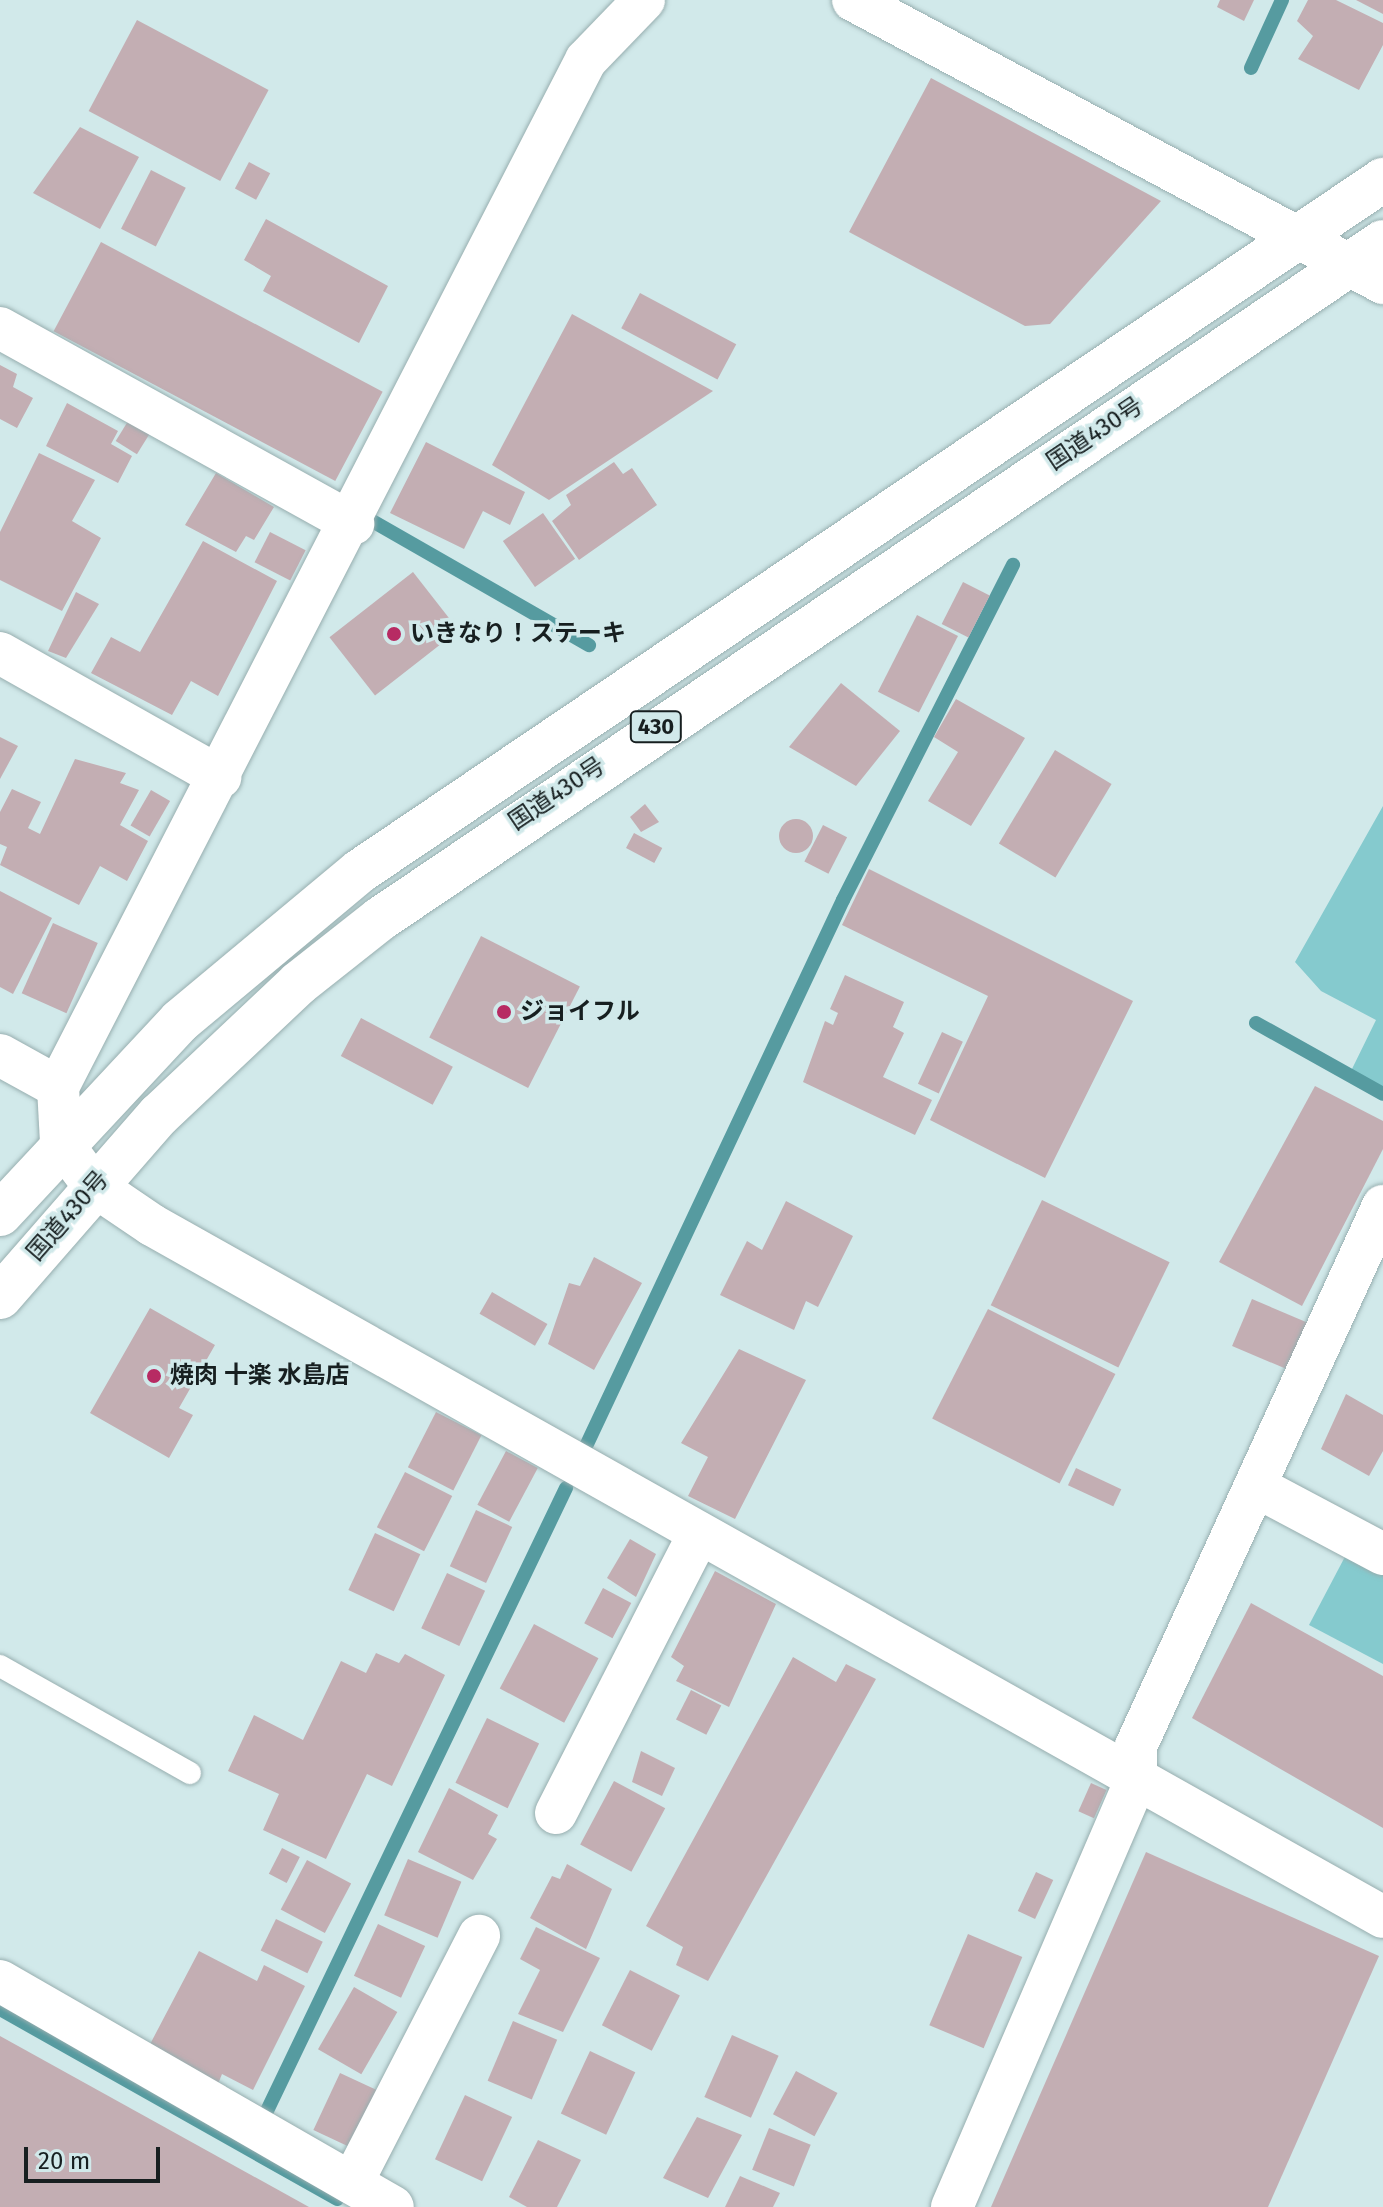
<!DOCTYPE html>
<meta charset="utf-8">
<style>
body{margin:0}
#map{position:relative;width:1383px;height:2207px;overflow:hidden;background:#d1e9ea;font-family:"Fira Sans","Noto Sans JP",sans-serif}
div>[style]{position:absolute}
.green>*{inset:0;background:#85cace}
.stream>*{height:14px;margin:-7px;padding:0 7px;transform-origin:7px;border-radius:7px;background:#569ba0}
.building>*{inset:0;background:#c3aeb3;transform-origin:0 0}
.round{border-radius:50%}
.roads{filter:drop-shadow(0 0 2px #97aeaf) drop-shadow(0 0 2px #97aeaf)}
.lane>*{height:22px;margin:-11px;padding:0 11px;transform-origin:11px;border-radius:11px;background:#fff}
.street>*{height:42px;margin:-21px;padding:0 21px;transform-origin:21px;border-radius:21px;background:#fff}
.highway>*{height:44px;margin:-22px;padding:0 22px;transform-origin:22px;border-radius:22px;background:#fff}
.dots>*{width:22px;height:22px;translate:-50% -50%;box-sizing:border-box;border:4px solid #d1e9ea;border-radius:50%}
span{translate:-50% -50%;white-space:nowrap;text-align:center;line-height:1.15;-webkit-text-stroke:7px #d1e9ea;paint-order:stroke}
.shield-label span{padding:2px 6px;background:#d1e9ea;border:2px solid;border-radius:6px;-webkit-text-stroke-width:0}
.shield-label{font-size:22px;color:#171f20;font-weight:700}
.street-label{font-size:24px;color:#171f20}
.poi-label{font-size:24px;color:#171f20;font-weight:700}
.left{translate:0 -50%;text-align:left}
.scale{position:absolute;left:24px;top:2147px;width:136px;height:36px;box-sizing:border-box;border:4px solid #171f20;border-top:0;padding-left:10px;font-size:24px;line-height:28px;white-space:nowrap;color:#171f20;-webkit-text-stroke:6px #d1e9ea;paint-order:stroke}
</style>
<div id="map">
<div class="green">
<i style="clip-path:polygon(1383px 806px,1383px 1088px,1351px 1071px,1376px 1020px,1321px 991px,1295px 962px)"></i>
<i style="clip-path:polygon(1348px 1551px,1383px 1569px,1383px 1664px,1309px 1625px)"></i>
</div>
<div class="stream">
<i style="left:1251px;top:68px;width:75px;rotate:-65.5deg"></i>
<i style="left:360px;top:514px;width:264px;rotate:29.8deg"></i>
<i style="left:1256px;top:1023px;width:145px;rotate:29.2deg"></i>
<i style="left:587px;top:1444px;width:601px;rotate:-64.8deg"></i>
<i style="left:843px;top:900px;width:376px;rotate:-63.1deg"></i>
<i style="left:0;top:2009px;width:387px;rotate:29.4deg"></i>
<i style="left:264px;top:2117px;width:698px;rotate:-64.35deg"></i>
</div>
<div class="building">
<i style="clip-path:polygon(1220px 0,1254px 0,1244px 21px,1217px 7px)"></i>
<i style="clip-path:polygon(1308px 0,1336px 0,1383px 23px,1383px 45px,1359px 90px,1298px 59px,1313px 36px,1297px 21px)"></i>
<i style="clip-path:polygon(1356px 0,1383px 0,1383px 14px)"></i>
<i style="left:137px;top:20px;width:149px;height:103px;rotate:28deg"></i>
<i style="clip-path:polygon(931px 78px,1161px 201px,1050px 324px,1025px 326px,849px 232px)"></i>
<i style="clip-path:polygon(80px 127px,139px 157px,100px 229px,33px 193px)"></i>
<i style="left:249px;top:162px;width:24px;height:30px;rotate:28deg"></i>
<i style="left:151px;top:170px;width:39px;height:66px;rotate:27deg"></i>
<i style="clip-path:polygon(266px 219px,388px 286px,359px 343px,263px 291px,271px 276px,244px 260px)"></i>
<i style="left:101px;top:242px;width:319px;height:101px;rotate:28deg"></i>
<i style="left:640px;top:293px;width:109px;height:40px;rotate:28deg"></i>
<i style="clip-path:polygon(572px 314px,713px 391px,549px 500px,492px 465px)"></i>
<i style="clip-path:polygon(0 365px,17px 374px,13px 387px,33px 398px,17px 428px,0 419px)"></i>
<i style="clip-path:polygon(67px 403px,118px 431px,111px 444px,132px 456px,118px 483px,46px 446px)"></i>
<i style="left:130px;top:418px;width:25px;height:27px;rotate:32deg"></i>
<i style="clip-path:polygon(426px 442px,525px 492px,510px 525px,483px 511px,464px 549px,390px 513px)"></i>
<i style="clip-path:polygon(39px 453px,95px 480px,72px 521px,101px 538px,62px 611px,0 580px,0 532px)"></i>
<i style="clip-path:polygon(614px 462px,623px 474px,632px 468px,657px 505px,579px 560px,552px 521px,571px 505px,566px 495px)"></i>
<i style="clip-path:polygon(216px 473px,274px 507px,254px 540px,246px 536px,236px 552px,185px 525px)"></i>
<i style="left:543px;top:513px;width:56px;height:49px;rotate:55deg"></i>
<i style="left:270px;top:532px;width:40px;height:34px;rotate:27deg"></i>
<i style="clip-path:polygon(203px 541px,277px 581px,218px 696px,191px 681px,172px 715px,91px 673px,111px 637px,140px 652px)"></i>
<i style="left:413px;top:572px;width:74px;height:106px;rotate:52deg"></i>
<i style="left:963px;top:582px;width:30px;height:47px;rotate:27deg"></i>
<i style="clip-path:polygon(76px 592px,99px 604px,66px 658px,48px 651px)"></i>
<i style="left:917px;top:615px;width:46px;height:86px;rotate:27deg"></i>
<i style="clip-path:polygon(841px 683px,900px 731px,856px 786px,789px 747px)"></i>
<i style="clip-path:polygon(956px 699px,1025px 738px,971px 826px,928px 801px,958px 752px,934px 737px)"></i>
<i style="clip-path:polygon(0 737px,18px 746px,0 779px)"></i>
<i style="left:1055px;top:750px;width:66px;height:109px;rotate:31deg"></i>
<i style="clip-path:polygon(75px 759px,126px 773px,120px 783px,139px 790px,120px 825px,148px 841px,127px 881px,100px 866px,79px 905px,0 865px,7px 847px,0 844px,0 812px,12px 789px,41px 802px,28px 828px,40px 834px)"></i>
<i style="left:151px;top:790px;width:22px;height:41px;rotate:30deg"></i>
<i style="clip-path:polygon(645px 804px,659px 822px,641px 832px,630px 817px)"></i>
<i class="round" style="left:779px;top:819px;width:34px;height:34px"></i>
<i style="left:823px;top:825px;width:27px;height:41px;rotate:27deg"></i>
<i style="left:634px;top:833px;width:32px;height:17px;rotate:28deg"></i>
<i style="clip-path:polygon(869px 869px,1133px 1001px,1045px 1178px,930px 1120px,988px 996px,842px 925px)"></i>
<i style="clip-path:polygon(0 891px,52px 918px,13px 994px,0 987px)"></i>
<i style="left:53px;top:923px;width:49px;height:77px;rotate:24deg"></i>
<i style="left:481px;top:936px;width:111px;height:114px;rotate:27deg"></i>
<i style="clip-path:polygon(845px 975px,904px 1002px,893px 1027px,904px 1033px,883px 1077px,932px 1100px,915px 1135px,803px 1082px,825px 1021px,833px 1025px,838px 1013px,830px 1009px)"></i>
<i style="left:361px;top:1018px;width:104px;height:43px;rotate:28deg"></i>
<i style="left:942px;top:1032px;width:23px;height:57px;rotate:25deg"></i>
<i style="clip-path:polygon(1315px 1086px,1383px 1121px,1383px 1149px,1302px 1306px,1219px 1262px)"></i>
<i style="left:1042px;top:1200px;width:142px;height:117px;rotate:26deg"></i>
<i style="clip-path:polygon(786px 1201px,853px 1236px,818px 1307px,806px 1301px,794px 1330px,720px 1295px,747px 1241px,762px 1250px)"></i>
<i style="clip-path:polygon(594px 1257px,642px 1283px,594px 1370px,548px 1344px,569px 1283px,580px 1286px)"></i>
<i style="left:492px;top:1292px;width:64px;height:25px;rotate:30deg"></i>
<i style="left:1252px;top:1299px;width:65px;height:51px;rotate:23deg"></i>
<i style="clip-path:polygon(150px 1308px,215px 1345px,179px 1408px,193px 1415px,169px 1458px,90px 1413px)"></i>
<i style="left:988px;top:1309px;width:143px;height:123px;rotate:27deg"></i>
<i style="clip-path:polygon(739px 1349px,806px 1380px,735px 1519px,688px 1496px,708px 1457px,681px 1443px)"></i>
<i style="clip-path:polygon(1346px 1394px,1383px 1415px,1383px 1451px,1369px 1476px,1321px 1449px)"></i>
<i style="left:436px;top:1412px;width:51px;height:62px;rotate:27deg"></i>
<i style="left:506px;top:1451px;width:36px;height:61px;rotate:28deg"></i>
<i style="left:1076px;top:1468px;width:50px;height:19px;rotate:25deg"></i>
<i style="left:405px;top:1472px;width:53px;height:62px;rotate:27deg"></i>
<i style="left:476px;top:1510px;width:40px;height:62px;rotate:25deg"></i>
<i style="left:375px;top:1533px;width:50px;height:63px;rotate:25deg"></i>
<i style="clip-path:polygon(630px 1539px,656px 1554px,636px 1597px,607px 1578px)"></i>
<i style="clip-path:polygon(715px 1571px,776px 1604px,729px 1707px,676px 1681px,684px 1666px,671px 1657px)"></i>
<i style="left:447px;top:1573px;width:42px;height:61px;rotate:25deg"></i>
<i style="left:603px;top:1588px;width:32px;height:40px;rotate:28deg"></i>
<i style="clip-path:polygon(1251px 1603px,1383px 1676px,1383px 1828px,1192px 1718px)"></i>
<i style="left:534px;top:1624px;width:73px;height:73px;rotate:28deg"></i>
<i style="clip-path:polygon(376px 1653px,399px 1663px,405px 1654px,445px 1675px,392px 1786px,367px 1774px,326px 1859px,263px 1830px,279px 1794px,228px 1771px,254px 1715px,303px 1740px,341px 1661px,366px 1673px)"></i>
<i style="clip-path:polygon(793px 1657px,836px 1682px,846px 1664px,876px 1679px,708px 1981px,676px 1965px,683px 1947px,646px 1926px)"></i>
<i style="left:691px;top:1690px;width:34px;height:33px;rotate:27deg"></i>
<i style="left:487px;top:1718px;width:58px;height:72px;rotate:26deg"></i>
<i style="clip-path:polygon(641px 1751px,675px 1768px,662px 1796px,632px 1782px)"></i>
<i style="left:614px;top:1781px;width:58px;height:72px;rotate:28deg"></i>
<i style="left:1091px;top:1783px;width:17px;height:31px;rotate:24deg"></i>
<i style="clip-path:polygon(449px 1788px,498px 1815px,488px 1834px,497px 1839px,473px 1880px,418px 1852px)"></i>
<i style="left:282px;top:1848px;width:20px;height:29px;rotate:27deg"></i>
<i style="clip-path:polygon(1146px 1852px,1379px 1956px,1268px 2207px,991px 2207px)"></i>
<i style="left:408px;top:1859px;width:58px;height:61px;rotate:23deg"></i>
<i style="left:307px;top:1860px;width:50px;height:56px;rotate:28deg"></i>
<i style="clip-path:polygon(567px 1864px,612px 1889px,586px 1949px,530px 1918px,552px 1876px,560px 1879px)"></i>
<i style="left:1036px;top:1872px;width:19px;height:43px;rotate:25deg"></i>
<i style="left:276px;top:1919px;width:52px;height:35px;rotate:26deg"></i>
<i style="left:378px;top:1924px;width:52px;height:57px;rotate:25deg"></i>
<i style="clip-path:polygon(536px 1927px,600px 1958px,563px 2032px,518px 2014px,540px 1970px,520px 1959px)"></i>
<i style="left:968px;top:1934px;width:59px;height:99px;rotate:23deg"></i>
<i style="clip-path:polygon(199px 1951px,257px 1981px,264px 1965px,305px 1986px,253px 2090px,222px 2074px,218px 2084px,147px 2050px)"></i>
<i style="left:630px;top:1970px;width:56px;height:62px;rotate:27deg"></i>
<i style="left:354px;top:1987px;width:50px;height:72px;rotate:30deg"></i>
<i style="left:513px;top:2021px;width:48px;height:65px;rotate:23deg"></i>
<i style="left:732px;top:2035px;width:51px;height:68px;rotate:24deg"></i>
<i style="clip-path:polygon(0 2036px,309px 2207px,0 2207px)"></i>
<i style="left:590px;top:2051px;width:50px;height:69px;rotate:25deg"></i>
<i style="left:796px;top:2071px;width:47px;height:49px;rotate:28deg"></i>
<i style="left:340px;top:2073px;width:47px;height:63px;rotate:25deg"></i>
<i style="left:465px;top:2095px;width:52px;height:71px;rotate:25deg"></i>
<i style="clip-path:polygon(697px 2117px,742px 2135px,708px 2198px,663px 2178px)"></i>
<i style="left:769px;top:2128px;width:45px;height:45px;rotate:22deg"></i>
<i style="clip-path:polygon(538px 2140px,581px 2160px,557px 2207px,527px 2207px,509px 2197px)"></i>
<i style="clip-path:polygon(740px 2176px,780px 2193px,773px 2207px,725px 2207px)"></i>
</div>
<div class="roads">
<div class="lane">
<i style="left:0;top:1666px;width:218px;rotate:29.4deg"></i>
</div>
<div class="street">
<i style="left:644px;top:0;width:83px;rotate:134deg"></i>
<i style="left:586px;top:60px;width:1155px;rotate:117.21deg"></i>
<i style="left:58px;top:1087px;width:55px;rotate:86.9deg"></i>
<i style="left:61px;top:1142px;width:54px;rotate:53.3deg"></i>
<i style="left:93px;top:1185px;width:71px;rotate:34.1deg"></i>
<i style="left:152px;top:1225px;width:1412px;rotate:29.34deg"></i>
<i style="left:853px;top:0;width:601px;rotate:28.1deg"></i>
<i style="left:0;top:328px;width:404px;rotate:29deg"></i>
<i style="left:0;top:653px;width:253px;rotate:29.4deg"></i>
<i style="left:0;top:1055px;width:66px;rotate:28.9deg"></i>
<i style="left:1255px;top:1486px;width:145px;rotate:28deg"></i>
<i style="left:556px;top:1813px;width:314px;rotate:-62.9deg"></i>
<i style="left:0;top:1981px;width:453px;rotate:29.9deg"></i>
<i style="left:352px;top:2183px;width:278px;rotate:-62.8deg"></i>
<i style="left:952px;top:2207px;width:465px;rotate:-66.7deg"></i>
<i style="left:1136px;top:1780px;width:34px;rotate:-90deg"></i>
<i style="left:1136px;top:1746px;width:594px;rotate:-65.42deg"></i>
</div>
<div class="highway">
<i style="left:0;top:1214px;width:264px;rotate:-47deg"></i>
<i style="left:180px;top:1021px;width:234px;rotate:-39.8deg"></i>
<i style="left:360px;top:871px;width:1235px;rotate:-34.04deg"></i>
<i style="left:0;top:1297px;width:242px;rotate:-48.9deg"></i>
<i style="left:159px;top:1115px;width:192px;rotate:-43.3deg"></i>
<i style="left:299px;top:983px;width:103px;rotate:-38.3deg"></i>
<i style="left:380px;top:919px;width:1210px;rotate:-34.02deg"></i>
</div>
</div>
<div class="dots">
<i style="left:394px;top:634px;background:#b72b63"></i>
<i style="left:504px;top:1012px;background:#b72b63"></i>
<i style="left:154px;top:1376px;background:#b72b63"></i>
</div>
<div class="shield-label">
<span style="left:656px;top:727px">430</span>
</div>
<div class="street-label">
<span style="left:1095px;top:434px;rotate:-34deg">国道430号</span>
<span style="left:557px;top:794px;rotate:-34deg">国道430号</span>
<span style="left:68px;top:1216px;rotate:-49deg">国道430号</span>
</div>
<div class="poi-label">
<span class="left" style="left:410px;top:634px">いきなり！ステーキ</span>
<span class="left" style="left:520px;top:1012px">ジョイフル</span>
<span class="left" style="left:170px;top:1376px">焼肉 十楽 水島店</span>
</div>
<div class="scale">20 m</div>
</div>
